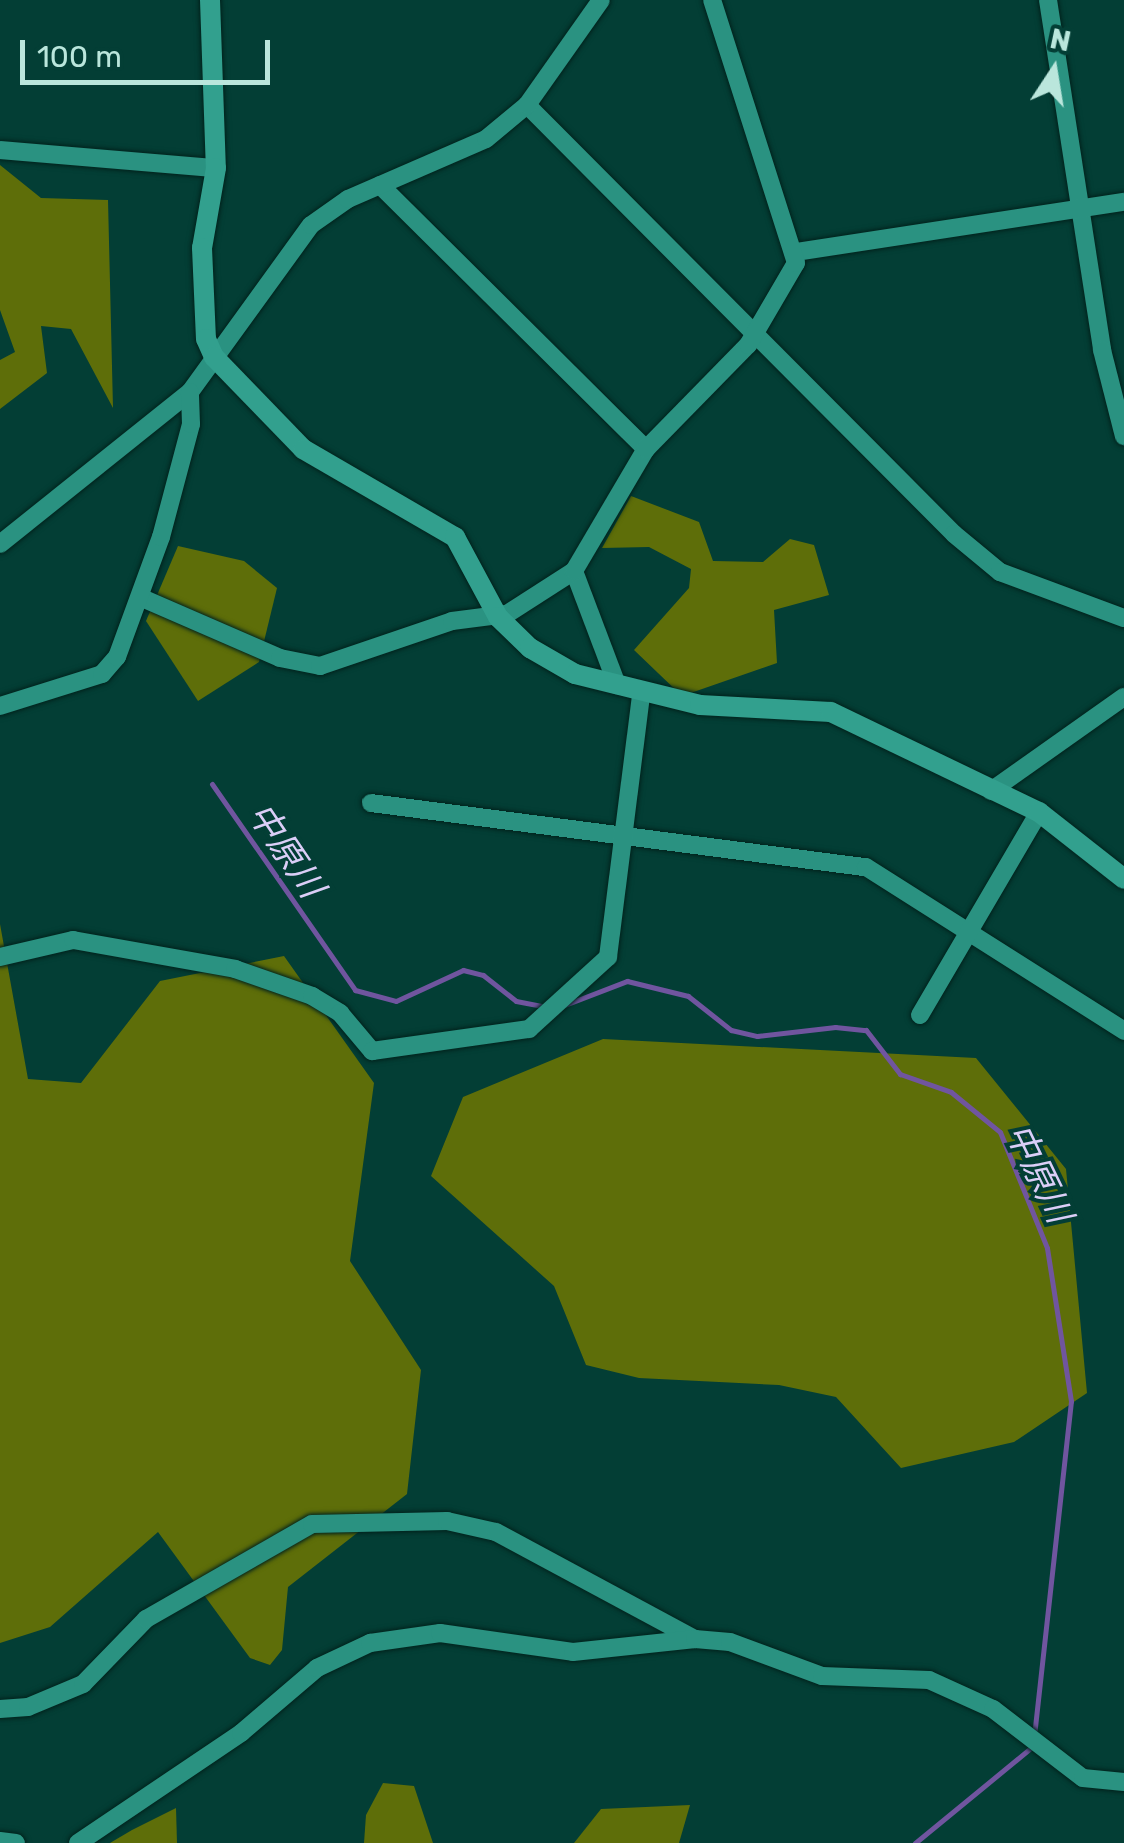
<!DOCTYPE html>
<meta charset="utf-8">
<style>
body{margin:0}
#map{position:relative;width:1124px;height:1843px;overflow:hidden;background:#033e35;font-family:Rubik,"Noto Sans JP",sans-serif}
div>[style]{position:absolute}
.forest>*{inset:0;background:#5e6e09}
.stream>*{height:5px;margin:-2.5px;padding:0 2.5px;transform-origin:2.5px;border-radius:2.5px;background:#70559f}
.roads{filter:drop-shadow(0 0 2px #02221c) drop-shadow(0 0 2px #02221c)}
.street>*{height:18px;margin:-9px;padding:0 9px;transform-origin:9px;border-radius:9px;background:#2a9281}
.secondary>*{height:20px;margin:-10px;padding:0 10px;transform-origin:10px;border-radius:10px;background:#32a08e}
span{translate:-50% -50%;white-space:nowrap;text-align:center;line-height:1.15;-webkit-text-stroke:8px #033e35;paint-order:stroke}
.water-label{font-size:35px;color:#dbcef7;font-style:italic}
.north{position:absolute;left:1004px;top:20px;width:100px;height:100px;-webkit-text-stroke:8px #033e35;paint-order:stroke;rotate:12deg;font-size:28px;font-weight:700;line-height:40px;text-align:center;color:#bae6dc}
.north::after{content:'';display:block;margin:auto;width:35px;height:45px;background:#bae6dc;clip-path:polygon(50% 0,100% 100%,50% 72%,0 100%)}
.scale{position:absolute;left:20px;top:40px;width:250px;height:45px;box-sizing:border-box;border:5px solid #bae6dc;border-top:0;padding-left:12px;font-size:30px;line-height:35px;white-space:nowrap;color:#bae6dc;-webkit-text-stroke:8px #033e35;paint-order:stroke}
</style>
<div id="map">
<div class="forest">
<i style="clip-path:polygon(0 165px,41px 198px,108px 200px,113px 408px,71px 329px,41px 326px,47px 373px,0 409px,0 360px,15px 352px,0 310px)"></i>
<i style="clip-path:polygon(631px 496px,699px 522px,713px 561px,763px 562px,790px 539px,814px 545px,829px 595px,774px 610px,777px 663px,682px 696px,634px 650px,689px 588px,691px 569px,649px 547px,602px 548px)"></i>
<i style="clip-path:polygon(178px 546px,244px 561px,277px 588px,259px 662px,198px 701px,146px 621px)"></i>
<i style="clip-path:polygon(0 924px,28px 1079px,81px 1083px,160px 981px,284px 956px,374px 1083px,350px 1261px,421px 1370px,407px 1494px,288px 1587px,282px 1650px,270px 1665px,250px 1658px,158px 1532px,50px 1627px,0 1643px)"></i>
<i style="clip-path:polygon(603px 1039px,976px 1058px,1066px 1169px,1087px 1393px,1014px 1442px,901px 1468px,836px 1397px,779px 1385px,639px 1378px,586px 1365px,554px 1286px,431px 1176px,463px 1097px)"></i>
<i style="clip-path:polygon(383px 1783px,414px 1786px,433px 1843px,364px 1843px,366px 1815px)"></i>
<i style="clip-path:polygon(690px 1805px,679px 1843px,574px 1843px,601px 1809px)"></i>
<i style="clip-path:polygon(176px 1808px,177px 1843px,110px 1843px,132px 1830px)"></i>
</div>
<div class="stream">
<i style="left:212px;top:784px;width:251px;rotate:55.2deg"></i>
<i style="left:355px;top:990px;width:42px;rotate:15deg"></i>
<i style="left:396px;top:1001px;width:74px;rotate:-24.8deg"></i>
<i style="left:463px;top:970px;width:21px;rotate:14deg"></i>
<i style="left:483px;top:975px;width:42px;rotate:38.2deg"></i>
<i style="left:516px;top:1001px;width:31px;rotate:11deg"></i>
<i style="left:562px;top:1006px;width:70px;rotate:-21deg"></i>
<i style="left:627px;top:981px;width:63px;rotate:13.8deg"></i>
<i style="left:688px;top:996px;width:55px;rotate:38.3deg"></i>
<i style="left:731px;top:1030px;width:27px;rotate:13deg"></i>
<i style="left:757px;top:1036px;width:79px;rotate:-6.6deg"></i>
<i style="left:835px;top:1027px;width:31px;rotate:6deg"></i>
<i style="left:866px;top:1030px;width:56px;rotate:52.3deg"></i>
<i style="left:900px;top:1074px;width:54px;rotate:19.4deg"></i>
<i style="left:951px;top:1092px;width:63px;rotate:39.2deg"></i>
<i style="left:1000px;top:1132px;width:125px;rotate:67.9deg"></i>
<i style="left:1047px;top:1248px;width:155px;rotate:81.1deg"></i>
<i style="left:1071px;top:1401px;width:337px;rotate:96.3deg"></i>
<i style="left:915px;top:1843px;width:151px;rotate:-39.4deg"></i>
</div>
<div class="roads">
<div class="street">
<i style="left:1048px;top:0;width:354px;rotate:81.2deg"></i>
<i style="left:1102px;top:350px;width:89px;rotate:75.7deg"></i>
<i style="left:527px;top:105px;width:605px;rotate:45.13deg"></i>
<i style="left:954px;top:534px;width:60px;rotate:39.6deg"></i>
<i style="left:1000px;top:572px;width:132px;rotate:20.4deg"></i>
<i style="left:0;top:150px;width:217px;rotate:4.8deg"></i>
<i style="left:380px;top:185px;width:375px;rotate:44.8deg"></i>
<i style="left:796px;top:252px;width:332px;rotate:-8.7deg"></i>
<i style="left:0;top:544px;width:243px;rotate:-38.7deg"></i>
<i style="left:190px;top:392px;width:206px;rotate:-54.1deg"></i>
<i style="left:311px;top:225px;width:45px;rotate:-35.1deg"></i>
<i style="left:348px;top:199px;width:150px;rotate:-23.5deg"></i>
<i style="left:486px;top:139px;width:53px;rotate:-39.7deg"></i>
<i style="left:527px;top:105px;width:128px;rotate:-54.8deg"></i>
<i style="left:574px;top:571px;width:122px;rotate:69.3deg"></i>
<i style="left:142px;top:598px;width:150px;rotate:23.5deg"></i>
<i style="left:280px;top:658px;width:41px;rotate:11.3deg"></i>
<i style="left:320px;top:666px;width:139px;rotate:-18.8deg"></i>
<i style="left:452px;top:621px;width:55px;rotate:-7.3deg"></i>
<i style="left:507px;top:614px;width:80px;rotate:-32.7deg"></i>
<i style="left:574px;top:571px;width:142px;rotate:-59.5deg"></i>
<i style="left:646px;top:449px;width:146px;rotate:-45.6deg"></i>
<i style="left:748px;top:345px;width:95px;rotate:-59.7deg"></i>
<i style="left:796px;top:263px;width:276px;rotate:-107.7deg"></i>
<i style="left:0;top:706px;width:107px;rotate:-17.4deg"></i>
<i style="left:102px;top:674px;width:23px;rotate:-49deg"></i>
<i style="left:117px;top:657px;width:128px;rotate:-69.9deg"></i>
<i style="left:161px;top:537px;width:117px;rotate:-75.1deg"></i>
<i style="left:191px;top:424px;width:32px;rotate:-92deg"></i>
<i style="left:991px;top:791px;width:163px;rotate:-35.3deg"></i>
<i style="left:371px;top:803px;width:499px;rotate:7.4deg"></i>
<i style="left:866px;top:867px;width:306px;rotate:32.4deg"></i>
<i style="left:0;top:957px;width:75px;rotate:-13.1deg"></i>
<i style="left:73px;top:940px;width:165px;rotate:10.1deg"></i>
<i style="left:235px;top:969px;width:82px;rotate:19.3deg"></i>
<i style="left:312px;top:996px;width:33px;rotate:31deg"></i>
<i style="left:340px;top:1013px;width:50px;rotate:49.9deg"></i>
<i style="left:372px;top:1051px;width:159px;rotate:-8deg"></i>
<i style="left:529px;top:1029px;width:107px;rotate:-42.3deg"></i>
<i style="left:608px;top:957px;width:265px;rotate:-82.8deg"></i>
<i style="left:920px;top:1015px;width:235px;rotate:-59.6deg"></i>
<i style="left:0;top:1709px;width:28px;rotate:-4deg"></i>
<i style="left:28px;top:1707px;width:60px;rotate:-22.7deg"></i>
<i style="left:83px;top:1684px;width:91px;rotate:-45.9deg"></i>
<i style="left:146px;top:1619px;width:191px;rotate:-29.8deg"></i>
<i style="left:312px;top:1524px;width:135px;rotate:-1.3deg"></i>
<i style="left:447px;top:1521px;width:50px;rotate:12.7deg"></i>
<i style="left:496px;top:1532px;width:226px;rotate:28.3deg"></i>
<i style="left:0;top:1841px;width:16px;rotate:7deg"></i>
<i style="left:78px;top:1843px;width:197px;rotate:-34deg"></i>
<i style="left:241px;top:1733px;width:100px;rotate:-40.5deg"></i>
<i style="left:317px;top:1668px;width:59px;rotate:-25.3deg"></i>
<i style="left:370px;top:1643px;width:71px;rotate:-8.1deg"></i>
<i style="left:440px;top:1633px;width:134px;rotate:8.1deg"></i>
<i style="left:573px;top:1652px;width:123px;rotate:-6.1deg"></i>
<i style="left:695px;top:1639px;width:35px;rotate:5deg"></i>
<i style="left:730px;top:1642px;width:98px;rotate:20.3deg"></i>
<i style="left:822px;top:1676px;width:107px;rotate:2.1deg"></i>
<i style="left:929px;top:1680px;width:70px;rotate:24.4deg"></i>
<i style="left:993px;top:1709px;width:113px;rotate:37.5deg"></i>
<i style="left:1083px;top:1778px;width:41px;rotate:5.6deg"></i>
</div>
<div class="secondary">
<i style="left:210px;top:0;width:168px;rotate:88deg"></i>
<i style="left:216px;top:168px;width:81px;rotate:99.9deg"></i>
<i style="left:202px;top:248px;width:91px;rotate:87.5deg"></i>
<i style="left:206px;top:339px;width:20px;rotate:66deg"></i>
<i style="left:214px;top:357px;width:128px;rotate:45.9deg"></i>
<i style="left:303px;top:449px;width:176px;rotate:30.1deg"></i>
<i style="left:455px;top:537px;width:91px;rotate:61.7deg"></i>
<i style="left:498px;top:617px;width:45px;rotate:44.1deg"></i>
<i style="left:530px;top:648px;width:52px;rotate:30deg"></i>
<i style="left:575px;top:674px;width:129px;rotate:13.9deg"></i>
<i style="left:700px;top:705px;width:131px;rotate:3.1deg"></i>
<i style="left:831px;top:712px;width:231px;rotate:25.7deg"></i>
<i style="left:1039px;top:812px;width:108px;rotate:38.2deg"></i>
</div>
</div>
<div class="water-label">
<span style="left:286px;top:850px;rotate:56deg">中原川</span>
<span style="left:1039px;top:1173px;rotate:64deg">中原川</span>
</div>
<div class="north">N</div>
<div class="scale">100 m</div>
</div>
